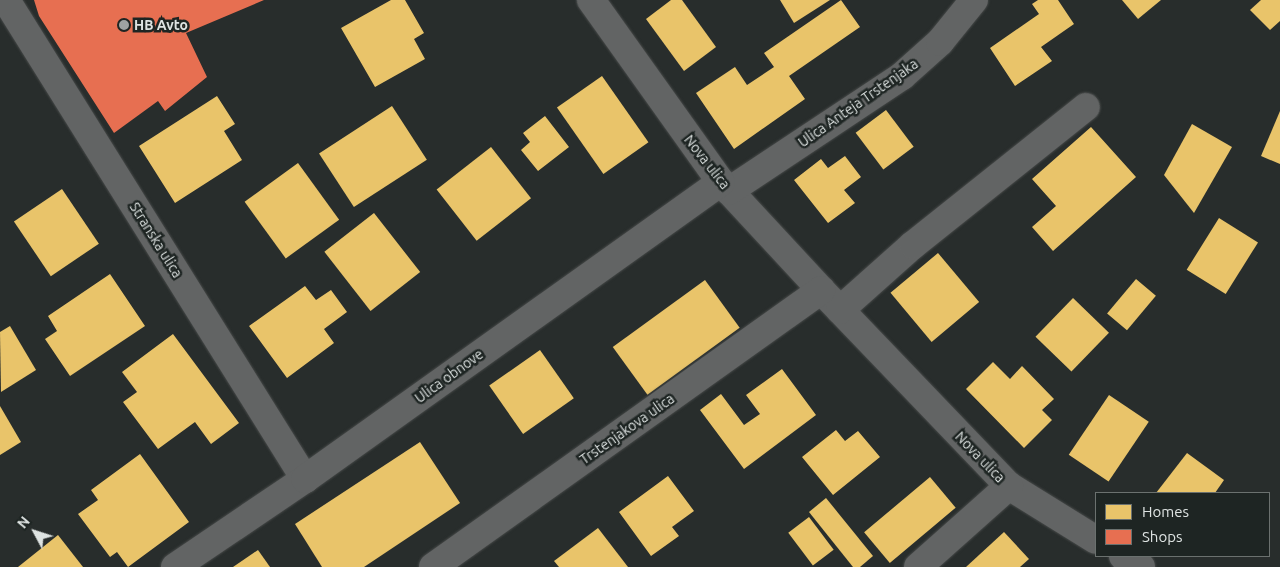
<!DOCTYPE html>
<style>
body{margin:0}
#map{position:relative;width:1280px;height:567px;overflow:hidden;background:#282d2c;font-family:Ubuntu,sans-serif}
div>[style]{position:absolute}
.homes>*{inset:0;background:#e9c46a;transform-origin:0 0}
.shops>*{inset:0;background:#e76f51}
.roads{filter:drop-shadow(0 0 1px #464948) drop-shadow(0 0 1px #464948)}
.minor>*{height:28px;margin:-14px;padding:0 14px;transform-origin:14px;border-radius:14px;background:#626464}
.dots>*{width:14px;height:14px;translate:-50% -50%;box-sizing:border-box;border:2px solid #1e2523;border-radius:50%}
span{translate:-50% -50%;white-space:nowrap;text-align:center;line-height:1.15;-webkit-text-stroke:5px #1e2523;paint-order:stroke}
.poi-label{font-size:14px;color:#dee3e2;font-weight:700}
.left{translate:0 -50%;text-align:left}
.street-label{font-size:14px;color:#dee3e2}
.legend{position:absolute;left:1095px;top:492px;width:175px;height:65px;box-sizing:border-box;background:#1e2523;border:1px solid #6b716f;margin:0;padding:6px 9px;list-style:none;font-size:15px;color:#dee3e2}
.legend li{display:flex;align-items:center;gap:10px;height:25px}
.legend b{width:25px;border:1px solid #6b716f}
.north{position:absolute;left:10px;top:507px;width:50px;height:50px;-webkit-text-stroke:4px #1e2523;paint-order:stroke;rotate:310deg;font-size:14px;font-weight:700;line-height:20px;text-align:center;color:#dee3e2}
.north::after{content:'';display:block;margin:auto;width:18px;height:22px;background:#dee3e2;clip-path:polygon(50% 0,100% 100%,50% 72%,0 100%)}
</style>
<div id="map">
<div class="homes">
<i style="clip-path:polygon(391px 0,405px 0,424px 33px,414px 39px,425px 59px,375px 87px,341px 28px)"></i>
<i style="clip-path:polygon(671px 0,682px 0,716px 47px,684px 71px,646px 19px)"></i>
<i style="clip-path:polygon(780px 0,830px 0,794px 23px)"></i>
<i style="clip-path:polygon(841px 0,860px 27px,789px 76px,805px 99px,734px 149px,696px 93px,735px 67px,747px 85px,774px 67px,764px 53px)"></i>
<i style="clip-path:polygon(1038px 0,1058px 0,1074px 24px,1041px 47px,1052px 61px,1015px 86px,990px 48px,1039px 14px,1032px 4px)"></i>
<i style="clip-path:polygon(1122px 0,1161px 0,1138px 19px)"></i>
<i style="clip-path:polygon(1261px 0,1280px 0,1280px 21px,1270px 30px,1250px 10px)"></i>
<i style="left:602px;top:76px;width:81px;height:55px;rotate:55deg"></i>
<i style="clip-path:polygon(217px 96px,235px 124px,224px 131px,242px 160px,175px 203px,139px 146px)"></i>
<i style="left:392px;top:106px;width:64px;height:87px;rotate:57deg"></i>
<i style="left:886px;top:110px;width:46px;height:38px;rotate:53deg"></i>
<i style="clip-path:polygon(1280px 111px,1280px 164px,1261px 156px)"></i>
<i style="clip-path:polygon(545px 116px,569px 147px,538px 171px,521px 150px,530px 142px,523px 133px)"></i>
<i style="clip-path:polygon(1192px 124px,1232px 147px,1194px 213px,1164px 175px)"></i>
<i style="clip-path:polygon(1091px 127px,1136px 177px,1053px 251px,1032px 227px,1056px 206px,1032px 179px)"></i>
<i style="left:491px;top:147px;width:65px;height:69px;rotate:52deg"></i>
<i style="clip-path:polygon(845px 156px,861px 177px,844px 190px,855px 203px,828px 223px,794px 180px,821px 159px,828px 168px)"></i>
<i style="left:298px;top:163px;width:70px;height:66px;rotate:54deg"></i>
<i style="left:62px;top:189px;width:66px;height:58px;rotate:56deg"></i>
<i style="left:374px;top:213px;width:75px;height:63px;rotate:52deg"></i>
<i style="left:1219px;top:218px;width:46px;height:61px;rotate:32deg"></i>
<i style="left:938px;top:253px;width:64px;height:62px;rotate:50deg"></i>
<i style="clip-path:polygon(110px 274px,145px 326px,70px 376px,45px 339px,57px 331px,48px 316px)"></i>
<i style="left:1136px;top:279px;width:26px;height:45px;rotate:40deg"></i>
<i style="left:705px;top:280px;width:59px;height:114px;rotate:54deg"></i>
<i style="clip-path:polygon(305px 286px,316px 300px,331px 290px,347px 312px,324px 329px,334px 343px,287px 378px,249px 326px)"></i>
<i style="left:1073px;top:298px;width:50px;height:54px;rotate:44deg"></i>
<i style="clip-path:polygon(10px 326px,36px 370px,1px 392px,0 332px)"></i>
<i style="clip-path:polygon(173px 334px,239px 423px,211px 444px,195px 422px,158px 449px,123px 402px,137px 392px,122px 372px)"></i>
<i style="left:540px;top:350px;width:59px;height:62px;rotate:55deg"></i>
<i style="clip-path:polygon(993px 362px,1010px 379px,1022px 366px,1054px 399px,1042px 410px,1052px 420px,1024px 448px,966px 389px)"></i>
<i style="clip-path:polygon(782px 369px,816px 415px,744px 469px,700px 410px,721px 394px,744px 425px,760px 414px,746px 395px)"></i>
<i style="left:1109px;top:395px;width:48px;height:72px;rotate:34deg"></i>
<i style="clip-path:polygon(0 406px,21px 442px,0 455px)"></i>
<i style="clip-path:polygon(836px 430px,845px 441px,858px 431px,880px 457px,833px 495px,802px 457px)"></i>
<i style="clip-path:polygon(420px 442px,460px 503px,364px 567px,322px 567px,295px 524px)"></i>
<i style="clip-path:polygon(1187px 453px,1224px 480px,1215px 493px,1156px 493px)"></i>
<i style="clip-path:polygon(140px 454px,189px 522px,128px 567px,117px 552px,110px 557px,78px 514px,98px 500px,91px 490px)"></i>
<i style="clip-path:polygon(668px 476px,694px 511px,672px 527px,679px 536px,651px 556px,619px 512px)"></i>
<i style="left:930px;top:477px;width:40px;height:86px;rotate:50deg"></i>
<i style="clip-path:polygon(826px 498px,873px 556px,860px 567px,853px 567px,809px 512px)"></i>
<i style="left:809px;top:517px;width:41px;height:26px;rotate:53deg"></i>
<i style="clip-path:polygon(598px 528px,628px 567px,559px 567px,554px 561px)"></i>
<i style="clip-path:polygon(1004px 532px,1029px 559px,1020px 567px,966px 567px)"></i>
<i style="clip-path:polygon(58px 535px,83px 567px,18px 567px)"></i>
<i style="clip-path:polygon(258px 550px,270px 567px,233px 567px)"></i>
</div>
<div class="shops">
<i style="clip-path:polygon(34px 0,264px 0,186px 33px,207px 77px,165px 111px,158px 101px,114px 133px,39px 16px)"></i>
</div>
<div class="roads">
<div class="minor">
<i style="left:6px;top:0;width:565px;rotate:58.03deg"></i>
<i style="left:591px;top:0;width:224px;rotate:54.5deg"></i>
<i style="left:721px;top:182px;width:147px;rotate:47.2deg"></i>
<i style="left:821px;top:290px;width:272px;rotate:46.2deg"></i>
<i style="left:1009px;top:486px;width:102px;rotate:31.8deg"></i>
<i style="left:729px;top:191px;width:208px;rotate:-33.6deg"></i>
<i style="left:902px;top:76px;width:51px;rotate:-41.8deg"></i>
<i style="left:940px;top:42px;width:54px;rotate:-51deg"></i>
<i style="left:840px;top:310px;width:98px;rotate:-41.7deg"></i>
<i style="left:913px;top:245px;width:221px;rotate:-38.6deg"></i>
<i style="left:1123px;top:556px;width:21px;rotate:31deg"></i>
<i style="left:175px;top:567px;width:157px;rotate:-34.1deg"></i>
<i style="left:305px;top:479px;width:511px;rotate:-35.52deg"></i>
<i style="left:433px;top:567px;width:477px;rotate:-35.5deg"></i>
<i style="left:918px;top:567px;width:122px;rotate:-41.7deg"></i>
</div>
</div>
<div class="dots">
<i style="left:124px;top:25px;background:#9ea3a2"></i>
</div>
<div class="poi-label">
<span class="left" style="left:134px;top:25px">HB Avto</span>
</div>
<div class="street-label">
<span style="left:858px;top:103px;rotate:-35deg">Ulica Anteja Trstenjaka</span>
<span style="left:707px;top:162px;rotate:52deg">Nova ulica</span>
<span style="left:156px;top:240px;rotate:58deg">Stranska ulica</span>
<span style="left:449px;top:376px;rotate:-36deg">Ulica obnove</span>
<span style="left:627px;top:429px;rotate:-35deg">Trstenjakova ulica</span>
<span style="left:980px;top:457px;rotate:46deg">Nova ulica</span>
</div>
<ul class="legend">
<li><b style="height:14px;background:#e9c46a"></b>Homes</li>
<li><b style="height:14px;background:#e76f51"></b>Shops</li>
</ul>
<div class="north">N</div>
</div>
